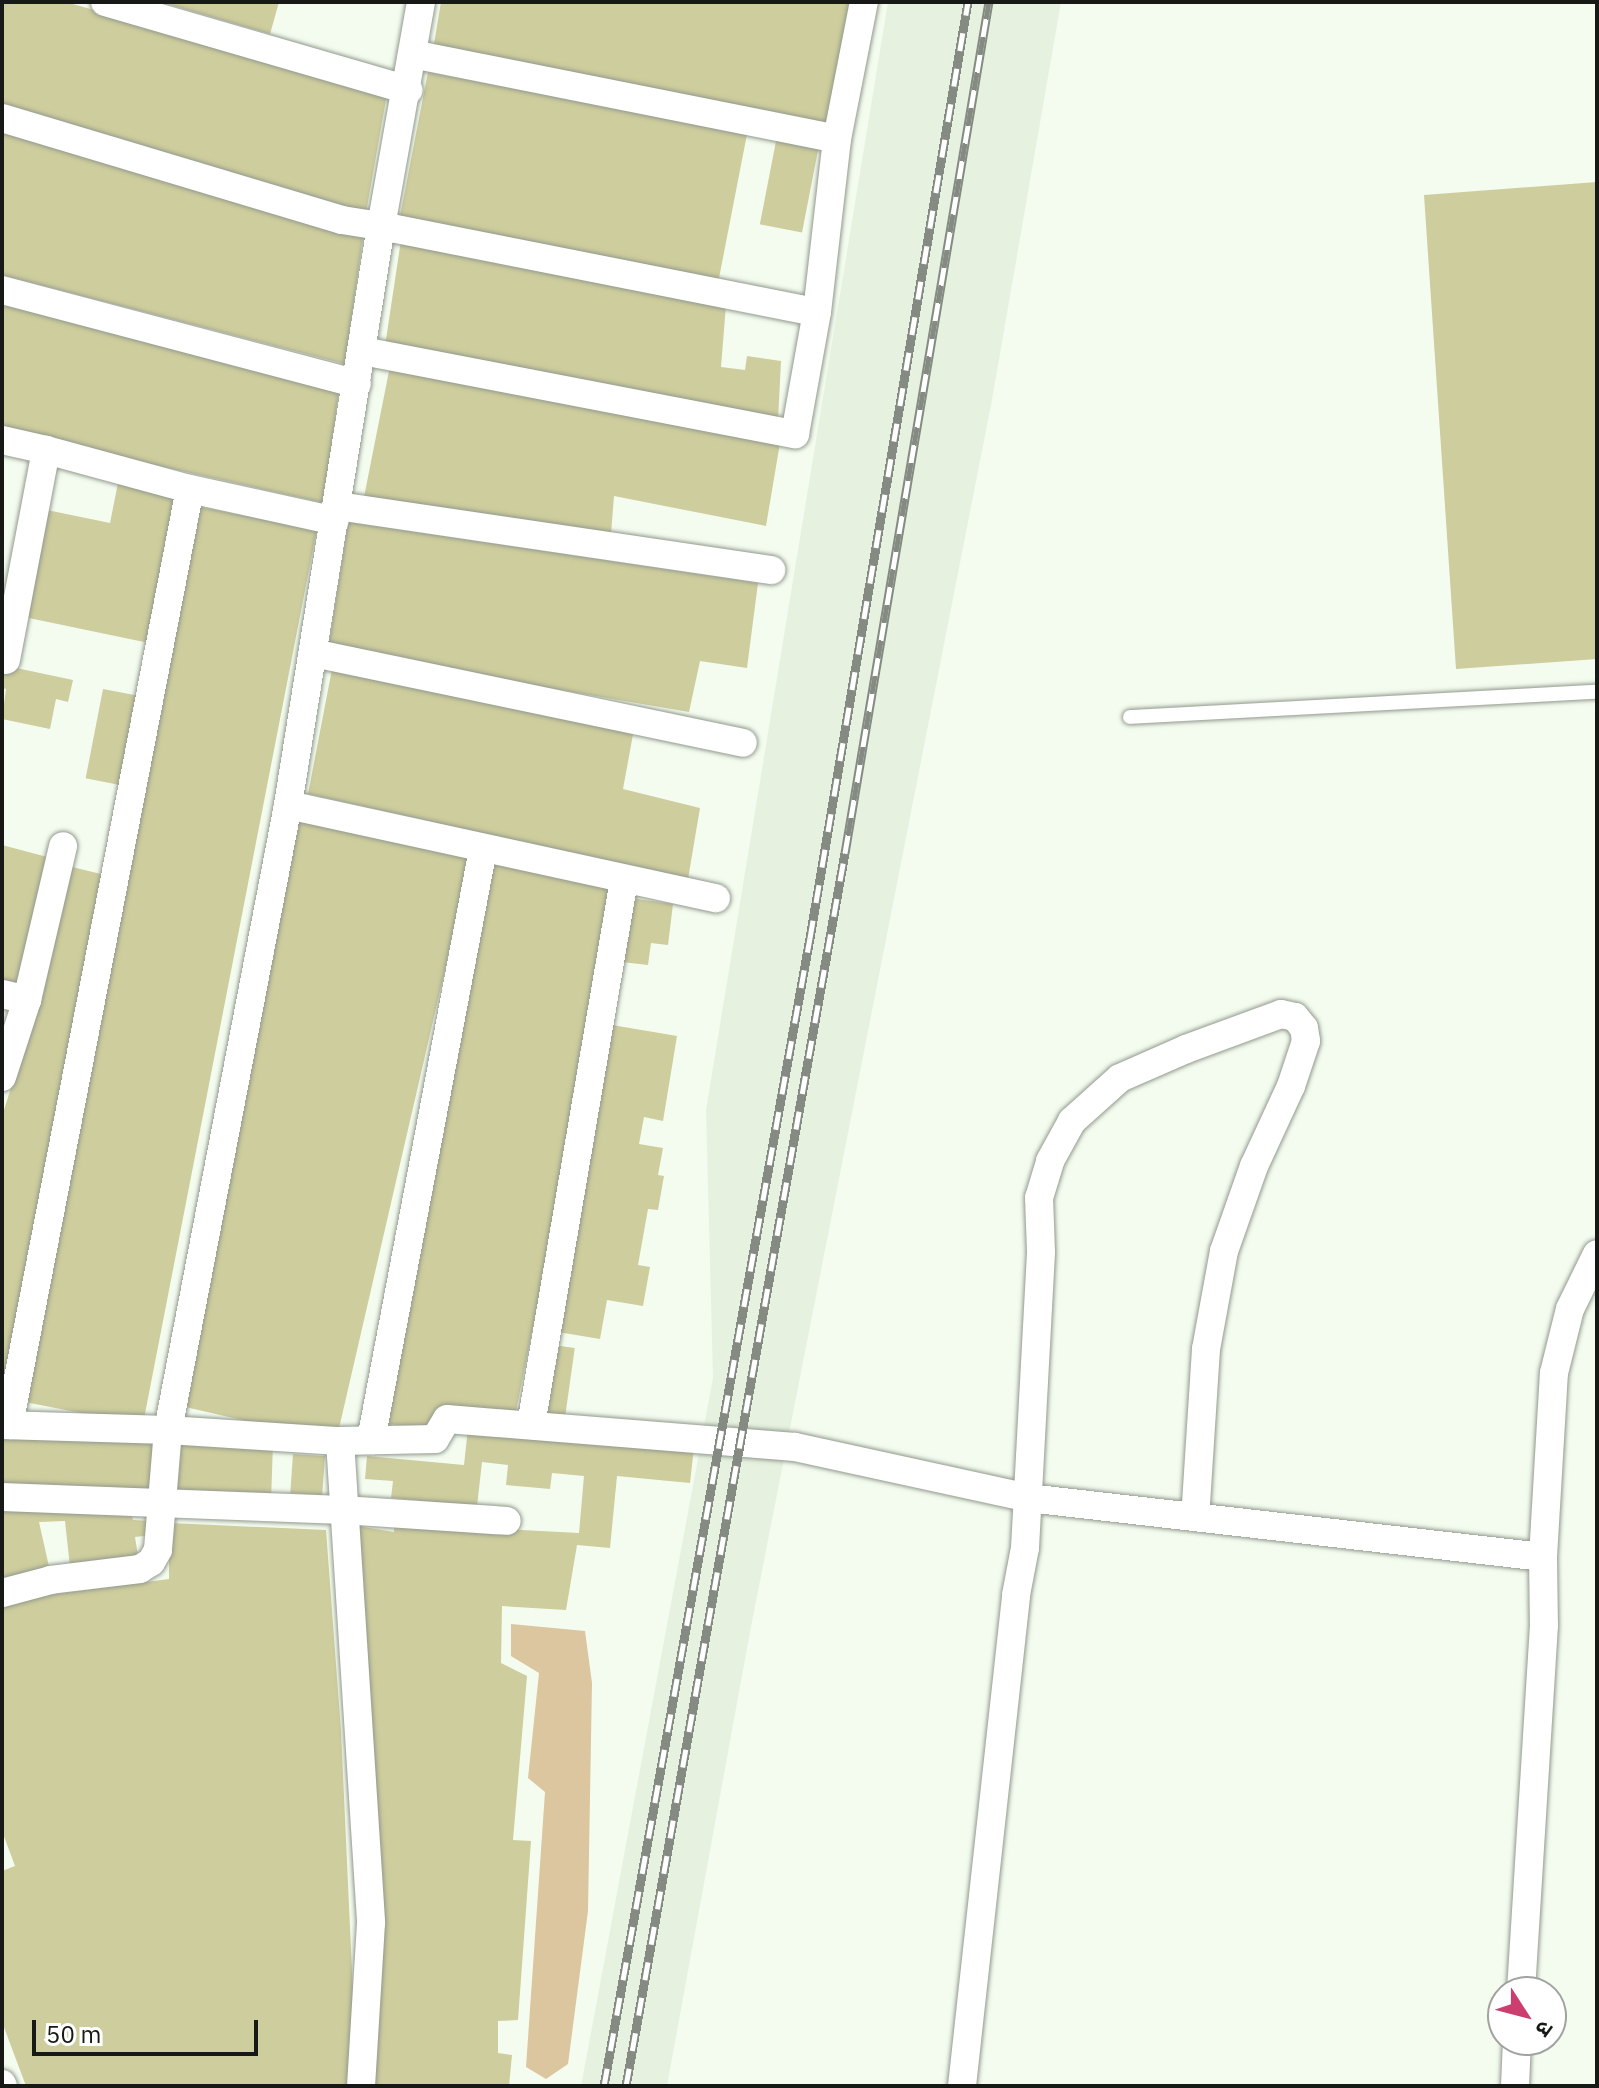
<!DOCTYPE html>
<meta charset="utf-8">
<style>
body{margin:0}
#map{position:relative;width:1599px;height:2088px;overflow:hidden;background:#f4fcf0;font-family:"IBM Plex Sans","Noto Sans Devanagari",sans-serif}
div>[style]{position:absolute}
.built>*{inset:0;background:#e6f2df}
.green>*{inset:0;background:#dbc69f}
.building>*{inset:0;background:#cecd9d;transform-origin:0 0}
.roads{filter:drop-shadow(0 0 2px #92998d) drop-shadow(0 0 2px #92998d)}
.service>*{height:14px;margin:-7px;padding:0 7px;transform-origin:7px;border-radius:7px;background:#fff}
.minor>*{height:28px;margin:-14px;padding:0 14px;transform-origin:14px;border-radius:14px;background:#fff}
.rail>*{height:9px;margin-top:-4.5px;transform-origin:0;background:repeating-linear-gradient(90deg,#fff 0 18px,#858b83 0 36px);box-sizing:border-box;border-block:2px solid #858b83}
span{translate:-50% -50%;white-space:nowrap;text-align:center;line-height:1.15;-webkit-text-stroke:8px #fff;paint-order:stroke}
.frame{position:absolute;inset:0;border:4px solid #161915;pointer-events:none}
.north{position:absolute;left:1487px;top:1976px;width:80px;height:80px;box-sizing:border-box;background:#fff;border:2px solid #a2a3a1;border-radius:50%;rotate:126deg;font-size:22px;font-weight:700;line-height:32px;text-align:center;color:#161915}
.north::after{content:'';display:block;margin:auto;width:28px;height:36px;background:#cb3e6e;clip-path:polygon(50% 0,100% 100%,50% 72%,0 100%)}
.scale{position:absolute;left:32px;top:2020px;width:226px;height:36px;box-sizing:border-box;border:4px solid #161915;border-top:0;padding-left:10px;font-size:24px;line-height:28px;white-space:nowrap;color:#161915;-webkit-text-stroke:6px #fff;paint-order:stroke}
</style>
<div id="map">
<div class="built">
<i style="clip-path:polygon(888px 2px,1061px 2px,992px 400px,750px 1632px,667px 2086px,581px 2086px,713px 1378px,706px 1110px)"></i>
</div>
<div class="green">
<i style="clip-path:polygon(511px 1624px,585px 1631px,592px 1683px,588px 1911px,568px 2064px,546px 2079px,526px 2067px,545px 1792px,528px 1778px,539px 1673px,511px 1656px)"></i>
</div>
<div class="building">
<i style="clip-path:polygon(2px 2px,66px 2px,387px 94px,366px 213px,2px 106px)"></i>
<i style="clip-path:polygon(161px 2px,279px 2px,270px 34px)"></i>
<i style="clip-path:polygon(441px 2px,851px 2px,829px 125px,433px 50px)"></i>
<i style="left:428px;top:72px;width:325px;height:150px;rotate:11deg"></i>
<i style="clip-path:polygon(2px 129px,363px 237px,345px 364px,2px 275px)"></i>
<i style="left:777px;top:136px;width:43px;height:90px;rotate:11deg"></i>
<i style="clip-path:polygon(1597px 182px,1597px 659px,1456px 669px,1424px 195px)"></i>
<i style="clip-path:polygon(401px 240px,726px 305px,721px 367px,745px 370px,747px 356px,781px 361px,778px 421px,385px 346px)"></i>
<i style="clip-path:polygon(2px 301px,339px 387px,325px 503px,2px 431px)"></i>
<i style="clip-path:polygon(390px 366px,780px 443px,766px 526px,614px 496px,611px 534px,364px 497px)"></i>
<i style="clip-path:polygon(118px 483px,181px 496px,149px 643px,24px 617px,47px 510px,110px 523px)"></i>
<i style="left:200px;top:507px;width:119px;height:912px;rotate:11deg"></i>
<i style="clip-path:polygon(348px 522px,758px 583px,747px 668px,700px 661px,689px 712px,328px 650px)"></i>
<i style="clip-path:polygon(333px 664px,634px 729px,623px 789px,700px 808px,688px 879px,308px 794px)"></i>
<i style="clip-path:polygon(2px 665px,73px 680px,68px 702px,56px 699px,50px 729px,2px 719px,6px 689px,2px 688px)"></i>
<i style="left:103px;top:689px;width:36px;height:91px;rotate:11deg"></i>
<i style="left:297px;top:819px;width:178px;height:598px;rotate:13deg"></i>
<i style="clip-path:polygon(2px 845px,51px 858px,18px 989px,2px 986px)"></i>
<i style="clip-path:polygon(492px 860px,612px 885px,560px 1193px,515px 1416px,428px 1429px,381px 1423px)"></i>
<i style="clip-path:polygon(68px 866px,105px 875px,2px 1406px,2px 1116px,39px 1001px)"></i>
<i style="clip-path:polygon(630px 898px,673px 904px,668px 945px,651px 943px,648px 965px,622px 962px)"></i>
<i style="clip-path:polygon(612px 1025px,677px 1036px,663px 1121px,644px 1117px,639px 1144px,663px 1148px,658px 1175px,664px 1176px,658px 1210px,648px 1209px,638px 1265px,650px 1267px,643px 1306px,607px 1300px,600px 1339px,558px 1332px)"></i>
<i style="left:553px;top:1345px;width:22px;height:71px;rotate:8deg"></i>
<i style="clip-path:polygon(468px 1428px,694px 1447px,690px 1483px,617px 1476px,610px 1548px,577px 1545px,566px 1610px,502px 1606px,501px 1663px,527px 1676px,513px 1840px,531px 1841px,518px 2020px,498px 2021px,498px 2053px,512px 2055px,509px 2086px,373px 2086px,351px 1525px,394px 1532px,394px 1523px,579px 1533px,584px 1476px,552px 1473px,550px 1489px,506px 1485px,508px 1465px,482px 1462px,477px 1506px,391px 1498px,393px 1481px,365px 1479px,367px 1456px,464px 1465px)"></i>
<i style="left:2px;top:1434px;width:152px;height:51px;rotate:3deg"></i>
<i style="left:175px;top:1442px;width:98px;height:52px;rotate:2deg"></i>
<i style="left:293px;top:1454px;width:32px;height:39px;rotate:4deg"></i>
<i style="clip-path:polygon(2px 1503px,130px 1510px,133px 1520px,151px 1521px,153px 1535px,135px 1537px,138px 1556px,70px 1567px,65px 1521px,39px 1522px,50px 1571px,2px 1585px)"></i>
<i style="clip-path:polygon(169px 1523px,326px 1530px,341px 1731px,353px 1993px,349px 2086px,26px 2086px,2px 2022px,2px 1871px,15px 1866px,2px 1831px,2px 1601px,169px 1579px)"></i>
</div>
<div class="roads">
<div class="service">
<i style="left:1130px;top:717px;width:468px;rotate:-3.1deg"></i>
</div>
<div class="minor">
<i style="left:105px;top:2px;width:316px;rotate:16.2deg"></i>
<i style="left:421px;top:2px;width:228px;rotate:100.1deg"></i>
<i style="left:381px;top:226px;width:444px;rotate:11.2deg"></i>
<i style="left:412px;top:54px;width:433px;rotate:11.3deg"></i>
<i style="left:2px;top:118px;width:355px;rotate:16.7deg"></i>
<i style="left:342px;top:220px;width:39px;rotate:9deg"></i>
<i style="left:381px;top:226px;width:586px;rotate:99.13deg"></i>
<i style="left:288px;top:805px;width:636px;rotate:100.87deg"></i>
<i style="left:168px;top:1430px;width:172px;rotate:3.7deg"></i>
<i style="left:340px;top:1441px;width:95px;rotate:-1.2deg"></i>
<i style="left:435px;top:1439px;width:23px;rotate:-59deg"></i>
<i style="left:447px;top:1419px;width:349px;rotate:4.6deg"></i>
<i style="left:795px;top:1447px;width:239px;rotate:12.3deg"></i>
<i style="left:1028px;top:1498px;width:518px;rotate:6.54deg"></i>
<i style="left:1543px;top:1557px;width:68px;rotate:89.2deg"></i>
<i style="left:1544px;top:1625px;width:368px;rotate:93.6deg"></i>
<i style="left:2px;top:290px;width:367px;rotate:14.8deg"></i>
<i style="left:362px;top:351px;width:441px;rotate:10.9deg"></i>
<i style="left:795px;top:434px;width:124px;rotate:-79.8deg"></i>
<i style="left:817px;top:312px;width:174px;rotate:-83.4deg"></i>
<i style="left:837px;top:139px;width:140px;rotate:-78.9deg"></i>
<i style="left:2px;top:440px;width:45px;rotate:12.8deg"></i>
<i style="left:337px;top:506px;width:439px;rotate:8.4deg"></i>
<i style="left:313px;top:653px;width:439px;rotate:11.8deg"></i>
<i style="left:6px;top:660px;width:214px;rotate:-79.2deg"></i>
<i style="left:46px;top:450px;width:149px;rotate:15.2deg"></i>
<i style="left:288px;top:805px;width:438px;rotate:12.3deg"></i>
<i style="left:2px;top:994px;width:26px;rotate:13deg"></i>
<i style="left:2px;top:1077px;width:81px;rotate:-72deg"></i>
<i style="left:27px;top:1000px;width:158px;rotate:-76.8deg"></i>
<i style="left:2px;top:1425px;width:166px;rotate:1.7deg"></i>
<i style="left:168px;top:1430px;width:120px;rotate:94.8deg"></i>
<i style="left:158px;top:1550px;width:14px;rotate:120deg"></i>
<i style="left:151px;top:1562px;width:13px;rotate:148deg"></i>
<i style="left:140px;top:1569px;width:90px;rotate:173deg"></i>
<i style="left:51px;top:1580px;width:51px;rotate:165.1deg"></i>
<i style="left:9px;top:1425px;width:953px;rotate:-79.06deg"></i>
<i style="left:190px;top:489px;width:148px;rotate:12.4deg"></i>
<i style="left:531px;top:1425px;width:553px;rotate:-80.32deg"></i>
<i style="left:371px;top:1440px;width:602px;rotate:-79.27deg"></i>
<i style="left:340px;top:1441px;width:483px;rotate:86.3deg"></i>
<i style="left:371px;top:1923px;width:163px;rotate:93.5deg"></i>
<i style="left:2px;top:1497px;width:341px;rotate:2.2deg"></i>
<i style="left:343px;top:1510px;width:164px;rotate:3.8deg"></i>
<i style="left:1543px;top:1557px;width:184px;rotate:-86.6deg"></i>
<i style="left:1554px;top:1373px;width:66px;rotate:-76deg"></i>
<i style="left:1570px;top:1309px;width:61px;rotate:-63.9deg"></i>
<i style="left:2px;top:2084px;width:2px;rotate:63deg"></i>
<i style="left:962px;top:2086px;width:494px;rotate:-83.7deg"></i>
<i style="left:1016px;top:1595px;width:48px;rotate:-79.2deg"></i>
<i style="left:1025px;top:1548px;width:296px;rotate:-86.9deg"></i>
<i style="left:1041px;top:1252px;width:54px;rotate:-92.1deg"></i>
<i style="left:1039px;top:1198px;width:39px;rotate:-73deg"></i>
<i style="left:1050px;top:1161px;width:46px;rotate:-61.2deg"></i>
<i style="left:1072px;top:1121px;width:64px;rotate:-41.9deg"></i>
<i style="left:1120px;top:1078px;width:72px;rotate:-23.7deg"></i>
<i style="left:1186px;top:1049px;width:101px;rotate:-20.2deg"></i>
<i style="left:1281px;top:1014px;width:14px;rotate:12deg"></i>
<i style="left:1295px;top:1017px;width:14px;rotate:51deg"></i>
<i style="left:1304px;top:1028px;width:13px;rotate:81deg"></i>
<i style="left:1306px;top:1041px;width:47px;rotate:108.4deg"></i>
<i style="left:1291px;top:1086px;width:88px;rotate:114.8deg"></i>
<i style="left:1254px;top:1166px;width:90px;rotate:109.4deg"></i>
<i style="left:1224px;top:1251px;width:100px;rotate:100.4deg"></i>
<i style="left:1206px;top:1349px;width:168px;rotate:93.7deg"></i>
<i style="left:1515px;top:2086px;width:46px;rotate:-87.5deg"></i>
</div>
</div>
<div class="rail">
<i style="left:604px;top:2086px;width:1166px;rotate:-79.83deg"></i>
<i style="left:810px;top:938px;width:949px;rotate:-80.42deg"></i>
<i style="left:626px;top:2086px;width:1252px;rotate:-79.93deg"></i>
<i style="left:845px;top:853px;width:863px;rotate:-80.4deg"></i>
</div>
<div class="frame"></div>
<div class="north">उ</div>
<div class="scale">50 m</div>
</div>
